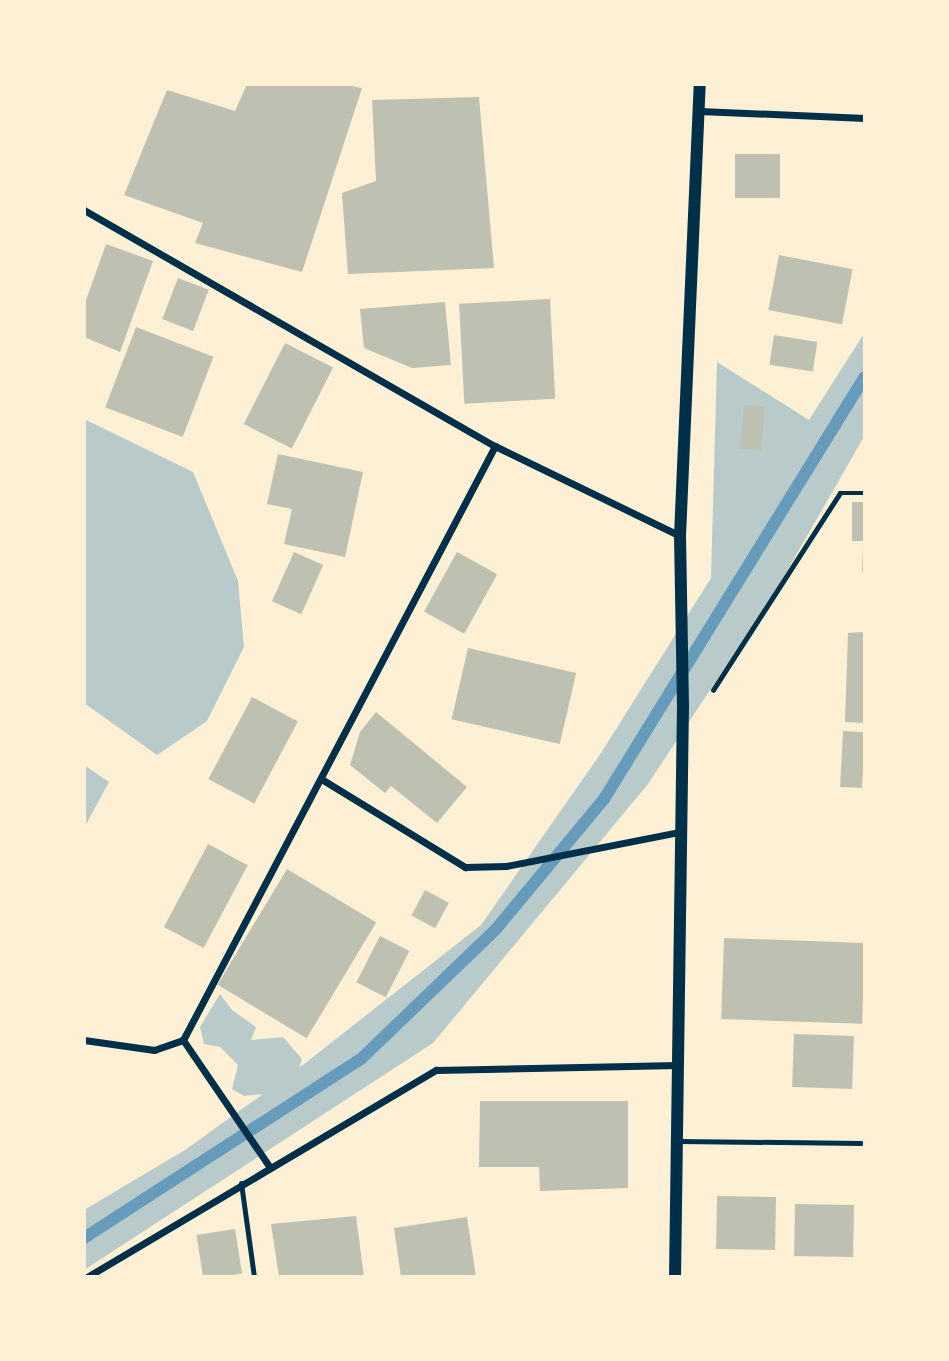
<!DOCTYPE html>
<style>
body{margin:0}
#map{position:relative;width:949px;height:1361px;overflow:hidden;background:#fdf0d5;font-family:"PT Sans",sans-serif}
div>[style]{position:absolute}
.green>*{inset:0;background:#b9caca}
.stream>*{height:12px;margin:-6px;padding:0 6px;transform-origin:6px;border-radius:6px;background:#669bbc}
.building>*{inset:0;background:#bec0b2;transform-origin:0 0}
.path>*{height:4.5px;margin:-2.25px;padding:0 2.25px;transform-origin:2.25px;border-radius:2.25px;background:#003049}
.service>*{height:5px;margin:-2.5px;padding:0 2.5px;transform-origin:2.5px;border-radius:2.5px;background:#003049}
.minor>*{height:7px;margin:-3.5px;padding:0 3.5px;transform-origin:3.5px;border-radius:3.5px;background:#003049}
.tertiary>*{height:12px;margin:-6px;padding:0 6px;transform-origin:6px;border-radius:6px;background:#003049}
span{translate:-50% -50%;white-space:nowrap;text-align:center;line-height:1.15;-webkit-text-stroke:7px #fdf0d5;paint-order:stroke}
.frame{position:absolute;inset:0;border:86px solid #fdf0d5;pointer-events:none}
</style>
<div id="map">
<div class="green">
<i style="clip-path:polygon(865px 332px,865px 435px,776px 590px,648px 784px,433px 1043px,84px 1270px,84px 1210px,185px 1150px,263px 1094px,244px 1096px,232px 1089px,238px 1065px,220px 1047px,204px 1044px,200px 1027px,220px 994px,232px 1010px,256px 1027px,251px 1040px,283px 1037px,302px 1059px,299px 1068px,481px 925px,601px 753px,711px 578px,717px 362px,809px 420px)"></i>
<i style="clip-path:polygon(84px 419px,193px 472px,238px 581px,244px 647px,207px 721px,157px 755px,84px 703px)"></i>
<i style="clip-path:polygon(84px 765px,109px 782px,84px 828px)"></i>
</div>
<div class="stream">
<i style="left:84px;top:1238px;width:330px;rotate:-32.9deg"></i>
<i style="left:361px;top:1059px;width:187px;rotate:-43.9deg"></i>
<i style="left:496px;top:929px;width:169px;rotate:-50.3deg"></i>
<i style="left:604px;top:799px;width:496px;rotate:-58.3deg"></i>
</div>
<div class="building">
<i style="clip-path:polygon(247px 84px,342px 84px,362px 88px,302px 272px,195px 243px,203px 223px,124px 195px,167px 90px,235px 111px)"></i>
<i style="clip-path:polygon(479px 97px,494px 268px,348px 274px,342px 193px,376px 181px,372px 100px)"></i>
<i style="left:735px;top:154px;width:45px;height:44px"></i>
<i style="clip-path:polygon(106px 244px,153px 261px,120px 352px,84px 337px,84px 306px)"></i>
<i style="left:779px;top:255px;width:75px;height:56px;rotate:11deg"></i>
<i style="left:178px;top:278px;width:33px;height:44px;rotate:21deg"></i>
<i style="left:550px;top:299px;width:100px;height:91px;rotate:87deg"></i>
<i style="clip-path:polygon(445px 302px,451px 365px,412px 368px,364px 348px,360px 309px)"></i>
<i style="left:136px;top:327px;width:83px;height:86px;rotate:21deg"></i>
<i style="left:774px;top:335px;width:44px;height:30px;rotate:9deg"></i>
<i style="left:285px;top:343px;width:54px;height:91px;rotate:27deg"></i>
<i style="left:744px;top:405px;width:21px;height:44px;rotate:5deg"></i>
<i style="clip-path:polygon(278px 454px,363px 472px,345px 557px,284px 544px,292px 509px,267px 504px)"></i>
<i style="left:852px;top:502px;width:13px;height:39px"></i>
<i style="clip-path:polygon(863px 546px,865px 546px,865px 572px,862px 572px)"></i>
<i style="left:294px;top:552px;width:32px;height:54px;rotate:24deg"></i>
<i style="left:457px;top:552px;width:46px;height:68px;rotate:29deg"></i>
<i style="clip-path:polygon(865px 632px,865px 723px,845px 722px,848px 633px)"></i>
<i style="left:468px;top:648px;width:111px;height:73px;rotate:13deg"></i>
<i style="left:252px;top:697px;width:52px;height:93px;rotate:28deg"></i>
<i style="clip-path:polygon(376px 712px,467px 787px,437px 823px,391px 786px,385px 793px,350px 765px,360px 732px)"></i>
<i style="left:843px;top:731px;width:22px;height:56px;rotate:3deg"></i>
<i style="left:208px;top:844px;width:45px;height:94px;rotate:28deg"></i>
<i style="left:287px;top:869px;width:104px;height:135px;rotate:31deg"></i>
<i style="left:425px;top:890px;width:27px;height:29px;rotate:28deg"></i>
<i style="left:380px;top:936px;width:33px;height:52px;rotate:27deg"></i>
<i style="left:724px;top:938px;width:141px;height:81px;rotate:2deg"></i>
<i style="left:794px;top:1034px;width:60px;height:53px;rotate:2deg"></i>
<i style="clip-path:polygon(480px 1101px,628px 1101px,628px 1188px,540px 1191px,539px 1167px,479px 1167px)"></i>
<i style="left:717px;top:1196px;width:59px;height:53px;rotate:1deg"></i>
<i style="left:795px;top:1204px;width:59px;height:52px;rotate:1deg"></i>
<i style="clip-path:polygon(356px 1216px,364px 1277px,279px 1277px,271px 1224px)"></i>
<i style="clip-path:polygon(467px 1217px,476px 1277px,401px 1277px,394px 1228px)"></i>
<i style="left:235px;top:1229px;width:45px;height:39px;rotate:81deg"></i>
</div>
<div class="path">
<i style="left:713px;top:690px;width:234px;rotate:-57.2deg"></i>
<i style="left:840px;top:493px;width:25px"></i>
</div>
<div class="service">
<i style="left:678px;top:1141px;width:183px;rotate:0.6deg"></i>
<i style="left:241px;top:1183px;width:95px;rotate:82.1deg"></i>
</div>
<div class="minor">
<i style="left:699px;top:111px;width:166px;rotate:2.4deg"></i>
<i style="left:84px;top:210px;width:474px;rotate:29.9deg"></i>
<i style="left:495px;top:446px;width:206px;rotate:25.9deg"></i>
<i style="left:323px;top:780px;width:167px;rotate:31.5deg"></i>
<i style="left:465px;top:867px;width:41px;rotate:-1.4deg"></i>
<i style="left:506px;top:866px;width:177px;rotate:-11.1deg"></i>
<i style="left:84px;top:1040px;width:71px;rotate:8.1deg"></i>
<i style="left:154px;top:1050px;width:31px;rotate:-19deg"></i>
<i style="left:269px;top:1166px;width:153px;rotate:-124.3deg"></i>
<i style="left:183px;top:1040px;width:671px;rotate:-62.29deg"></i>
<i style="left:87px;top:1277px;width:406px;rotate:-30.7deg"></i>
<i style="left:436px;top:1070px;width:242px;rotate:-1.2deg"></i>
</div>
<div class="tertiary">
<i style="left:675px;top:1277px;width:570px;rotate:-89.2deg"></i>
<i style="left:683px;top:707px;width:171px;rotate:-91deg"></i>
<i style="left:680px;top:536px;width:452px;rotate:-87.5deg"></i>
</div>
<div class="frame"></div>
</div>
